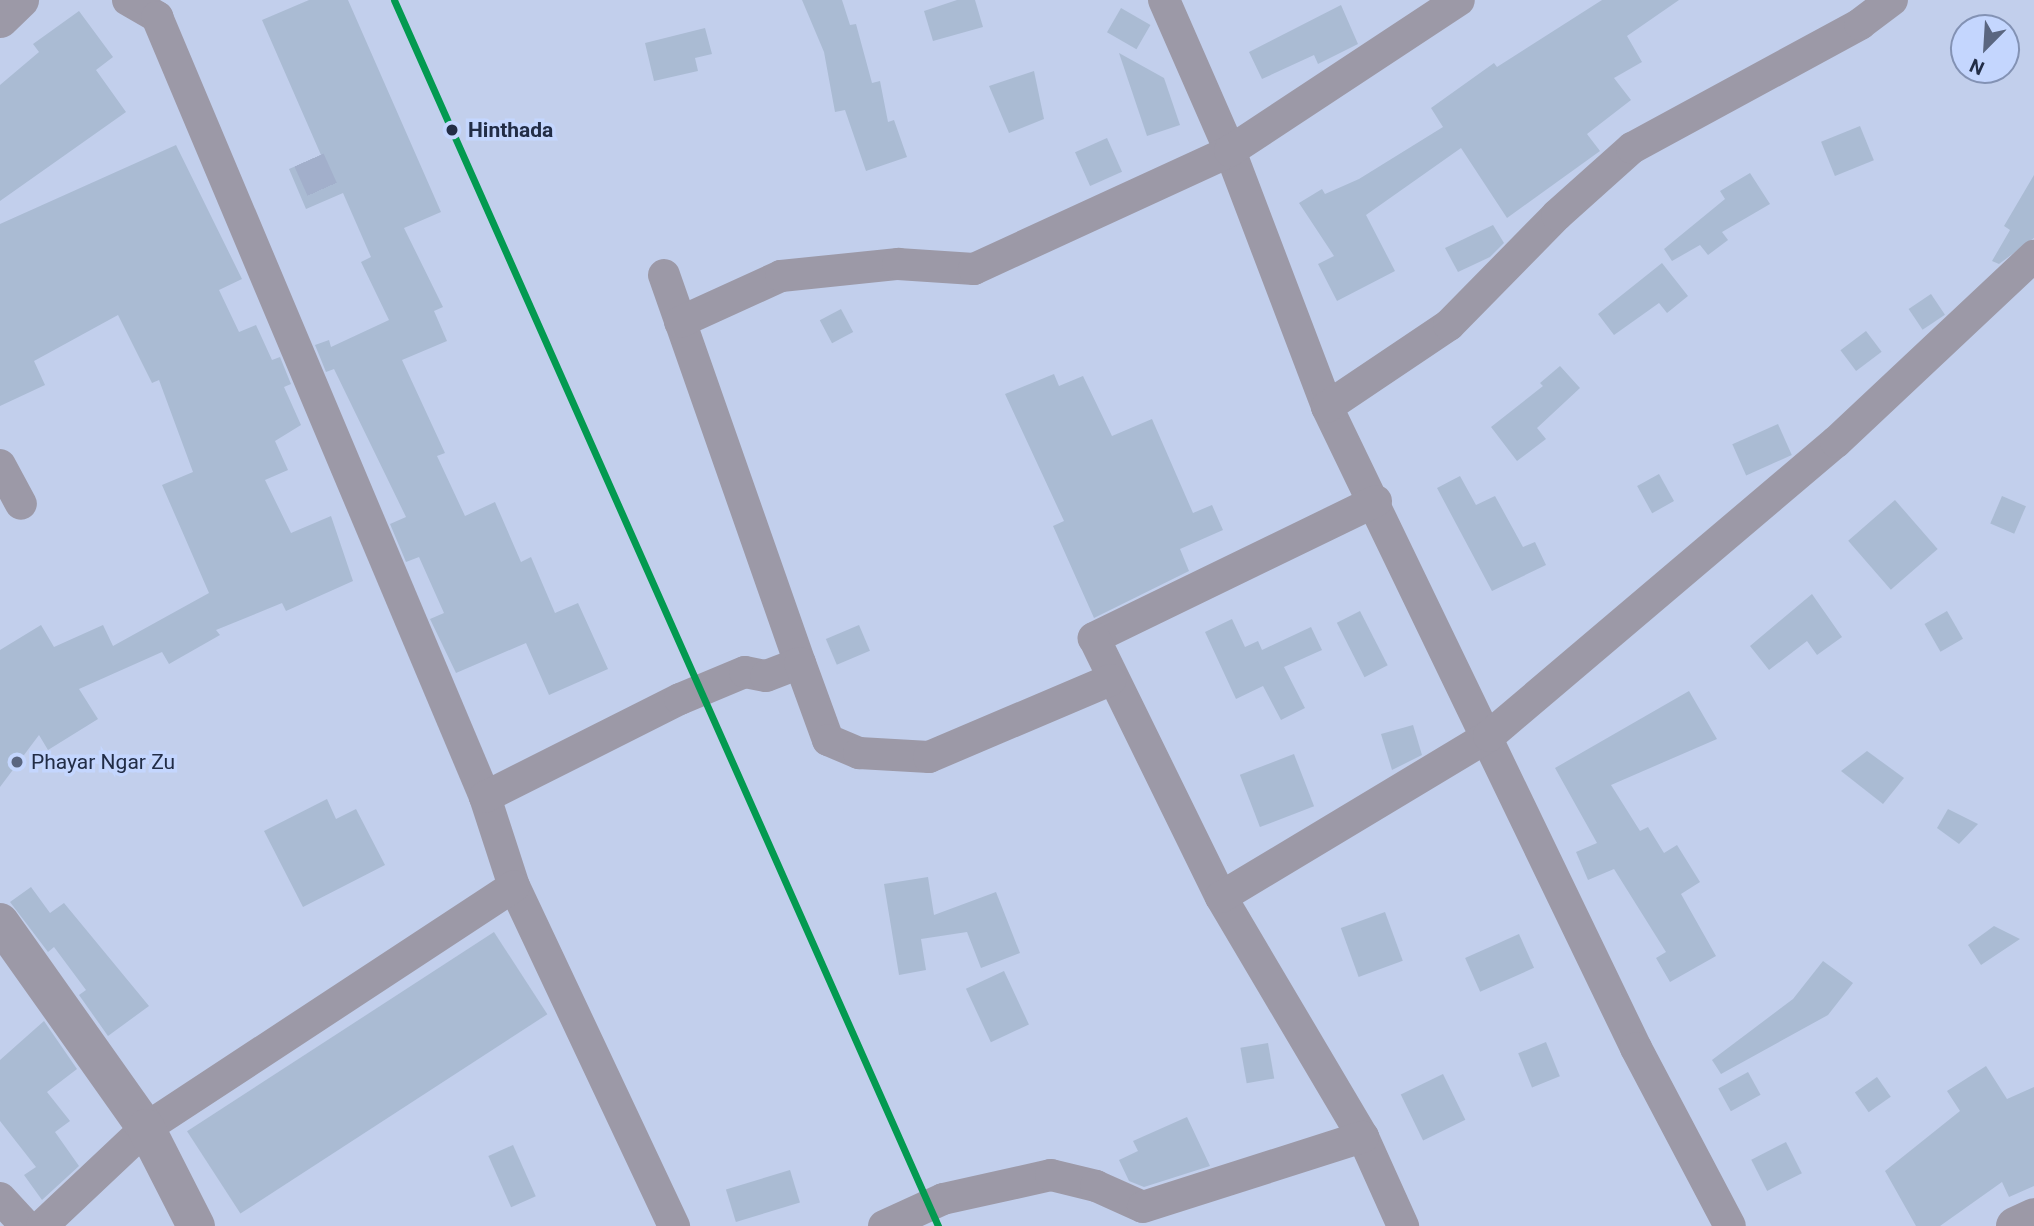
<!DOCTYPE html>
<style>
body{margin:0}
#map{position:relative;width:2034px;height:1226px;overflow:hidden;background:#c2cfec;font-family:Roboto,sans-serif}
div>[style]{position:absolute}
.building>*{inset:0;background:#aabbd3;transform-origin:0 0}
.minor-tunnel>*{height:32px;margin-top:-16px;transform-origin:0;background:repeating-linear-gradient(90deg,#a2afcb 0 32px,transparent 0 48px)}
.minor>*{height:32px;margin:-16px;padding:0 16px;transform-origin:16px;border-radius:16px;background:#9c99a7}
.tertiary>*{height:38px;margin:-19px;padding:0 19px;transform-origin:19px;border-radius:19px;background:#9c99a7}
.rail-1>*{height:7px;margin:-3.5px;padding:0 3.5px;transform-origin:3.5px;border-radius:3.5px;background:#039a50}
.dots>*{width:19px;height:19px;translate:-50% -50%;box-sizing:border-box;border:4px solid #c4d6fe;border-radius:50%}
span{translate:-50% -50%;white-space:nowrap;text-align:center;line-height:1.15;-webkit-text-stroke:7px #c4d6fe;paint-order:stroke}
.stop-label{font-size:21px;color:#222d46;font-weight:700}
.left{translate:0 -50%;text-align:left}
.poi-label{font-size:21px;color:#222d46}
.north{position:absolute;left:1950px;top:14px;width:70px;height:70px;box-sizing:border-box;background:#c4d6fe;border:2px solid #8392b4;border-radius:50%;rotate:204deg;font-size:19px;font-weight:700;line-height:28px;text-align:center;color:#222d46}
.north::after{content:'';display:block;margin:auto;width:24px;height:32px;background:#5a6680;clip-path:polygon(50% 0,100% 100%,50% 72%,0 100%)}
</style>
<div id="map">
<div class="building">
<i style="clip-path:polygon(309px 0,348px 0,441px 212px,404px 228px,443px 307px,434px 311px,447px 341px,402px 360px,445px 453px,437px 456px,465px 516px,495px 502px,521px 562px,531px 557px,555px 613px,578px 603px,608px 669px,549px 695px,526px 643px,456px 673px,430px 619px,444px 613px,419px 557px,406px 562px,390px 524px,406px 517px,334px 369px,326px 372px,315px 345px,329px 340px,331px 347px,389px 320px,361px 262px,371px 257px,343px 193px,306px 209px,289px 169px,321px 155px,262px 20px)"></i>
<i style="clip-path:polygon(802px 0,842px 0,850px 25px,856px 24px,872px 83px,880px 81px,888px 122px,894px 120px,907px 157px,866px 171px,845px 110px,835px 112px,824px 52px)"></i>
<i style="clip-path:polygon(957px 0,975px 0,983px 27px,933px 41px,924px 11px)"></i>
<i style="clip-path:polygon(1602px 0,1679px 0,1627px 36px,1642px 62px,1614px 78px,1631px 100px,1587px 134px,1600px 151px,1507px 218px,1461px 148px,1366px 215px,1395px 271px,1337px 301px,1318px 264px,1334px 256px,1299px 203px,1322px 189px,1325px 194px,1359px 179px,1443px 127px,1431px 108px,1494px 63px,1497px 67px)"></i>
<i style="clip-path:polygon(1341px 5px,1358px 44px,1318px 64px,1314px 55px,1262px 79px,1249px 52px)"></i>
<i style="left:1121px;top:8px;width:34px;height:28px;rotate:30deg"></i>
<i style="clip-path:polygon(79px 11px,113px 57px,96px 70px,126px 112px,0 201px,0 85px,39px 52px,33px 44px)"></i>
<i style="clip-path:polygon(705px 28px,712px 54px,695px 58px,698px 71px,654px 81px,645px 43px)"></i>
<i style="clip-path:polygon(1119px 53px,1164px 78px,1180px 125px,1147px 136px)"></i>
<i style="clip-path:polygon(1034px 71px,1044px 119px,1009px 133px,989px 86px)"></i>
<i style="left:1860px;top:126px;width:37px;height:42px;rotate:68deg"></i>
<i style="left:1107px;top:138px;width:37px;height:35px;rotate:66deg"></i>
<i style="clip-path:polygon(176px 145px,242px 279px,219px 290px,239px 332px,256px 325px,272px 360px,280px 357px,291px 384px,284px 387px,301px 425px,275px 441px,288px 470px,265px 480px,291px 533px,331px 516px,353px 581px,286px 611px,282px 603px,216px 630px,220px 635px,169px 664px,162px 652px,79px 689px,98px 719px,48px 750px,39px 735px,0 787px,0 650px,41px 625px,54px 647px,103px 625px,113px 646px,209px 593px,162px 485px,193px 472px,159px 380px,152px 383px,118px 315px,34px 361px,45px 385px,0 406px,0 224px)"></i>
<i style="clip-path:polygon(1750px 173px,1770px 204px,1722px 232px,1728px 240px,1708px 255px,1700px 245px,1672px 261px,1664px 249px,1725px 199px,1720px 191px)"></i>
<i style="clip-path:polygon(2034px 175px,2034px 238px,1999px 264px,1992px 261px,2010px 230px,2004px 226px)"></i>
<i style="clip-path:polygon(1493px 225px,1504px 243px,1490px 257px,1458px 272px,1445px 248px)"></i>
<i style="clip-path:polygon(1662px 263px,1688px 296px,1667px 313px,1659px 303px,1614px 335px,1598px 314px)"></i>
<i style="left:1931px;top:294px;width:25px;height:27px;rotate:56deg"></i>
<i style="left:841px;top:309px;width:26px;height:24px;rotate:62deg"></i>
<i style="left:1866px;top:331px;width:26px;height:32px;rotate:53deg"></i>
<i style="clip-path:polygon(1560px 366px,1580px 388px,1537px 428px,1546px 439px,1517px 461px,1491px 427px,1543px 386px,1540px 383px)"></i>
<i style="clip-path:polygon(1054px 374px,1059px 386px,1083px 376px,1112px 436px,1152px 419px,1193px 513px,1212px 505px,1223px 530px,1180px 549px,1189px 571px,1094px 618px,1053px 526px,1064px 521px,1005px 394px)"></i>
<i style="left:1778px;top:424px;width:34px;height:50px;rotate:66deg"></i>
<i style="left:1659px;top:474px;width:31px;height:25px;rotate:61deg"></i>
<i style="clip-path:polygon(1460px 476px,1476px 505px,1495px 496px,1523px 547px,1535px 542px,1546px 565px,1492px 591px,1437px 488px)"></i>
<i style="left:2002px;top:496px;width:26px;height:30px;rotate:23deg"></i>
<i style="left:1895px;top:500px;width:65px;height:62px;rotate:49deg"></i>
<i style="clip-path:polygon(1812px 594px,1842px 637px,1817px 655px,1807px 641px,1769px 670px,1750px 646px)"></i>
<i style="left:1360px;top:611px;width:61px;height:26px;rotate:63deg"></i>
<i style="left:1947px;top:611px;width:32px;height:26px;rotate:60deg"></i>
<i style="clip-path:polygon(1232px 619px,1245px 647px,1258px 641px,1262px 650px,1311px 627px,1322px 650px,1284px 667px,1305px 708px,1281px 720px,1263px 686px,1236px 699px,1205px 632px)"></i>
<i style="left:859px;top:625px;width:28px;height:36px;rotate:67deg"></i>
<i style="clip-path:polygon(1689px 691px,1717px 739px,1611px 785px,1640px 831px,1648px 827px,1664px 853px,1677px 845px,1700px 882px,1681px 894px,1716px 956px,1670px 982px,1656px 958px,1666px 952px,1614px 869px,1588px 880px,1576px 852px,1597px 843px,1555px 768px)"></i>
<i style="clip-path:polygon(1413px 725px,1422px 755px,1392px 770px,1381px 734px)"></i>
<i style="clip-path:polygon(1867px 751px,1904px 778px,1883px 804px,1841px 771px)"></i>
<i style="left:1294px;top:754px;width:56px;height:58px;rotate:69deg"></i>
<i style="clip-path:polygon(327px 799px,336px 819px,356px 809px,385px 865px,303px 907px,264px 831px)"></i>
<i style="clip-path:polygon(1948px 809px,1978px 824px,1959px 844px,1937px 828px)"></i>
<i style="clip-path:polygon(928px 877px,934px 915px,996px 892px,1020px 953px,981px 968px,967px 932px,921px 939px,926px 970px,899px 975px,884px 884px)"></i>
<i style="clip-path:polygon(31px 887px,50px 913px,64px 903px,149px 1006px,108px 1036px,79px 995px,86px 990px,54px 947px,48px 952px,10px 902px)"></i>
<i style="left:1385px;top:912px;width:52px;height:47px;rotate:70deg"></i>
<i style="clip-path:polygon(1994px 926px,2020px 939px,1981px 965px,1968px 945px)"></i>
<i style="left:494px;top:932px;width:98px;height:366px;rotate:57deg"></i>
<i style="left:1519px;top:934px;width:37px;height:59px;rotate:66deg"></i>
<i style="clip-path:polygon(1823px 961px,1853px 983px,1828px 1015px,1721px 1074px,1712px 1060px,1793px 999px)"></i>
<i style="left:1004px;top:971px;width:59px;height:42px;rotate:65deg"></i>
<i style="clip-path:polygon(44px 1021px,77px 1069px,47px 1092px,70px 1121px,55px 1132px,79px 1166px,42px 1200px,24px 1175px,36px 1167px,0 1121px,0 1060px)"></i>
<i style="left:1546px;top:1042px;width:37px;height:30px;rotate:68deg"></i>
<i style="left:1268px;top:1043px;width:36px;height:28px;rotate:80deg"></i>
<i style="clip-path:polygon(1986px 1066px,2007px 1099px,2034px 1087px,2034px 1186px,2009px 1197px,2002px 1182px,1940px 1226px,1916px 1226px,1885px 1171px,1960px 1111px,1947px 1091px)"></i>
<i style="left:1748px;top:1072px;width:26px;height:34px;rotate:61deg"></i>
<i style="left:1443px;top:1074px;width:51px;height:47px;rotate:64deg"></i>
<i style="left:1877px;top:1077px;width:24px;height:27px;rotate:55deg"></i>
<i style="clip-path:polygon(1187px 1117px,1210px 1166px,1144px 1187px,1129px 1181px,1119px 1160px,1138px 1151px,1133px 1141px)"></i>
<i style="left:1786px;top:1142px;width:35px;height:39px;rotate:63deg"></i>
<i style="left:513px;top:1145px;width:56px;height:27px;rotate:66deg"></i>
<i style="left:790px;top:1170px;width:34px;height:67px;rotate:73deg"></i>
</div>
<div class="minor-tunnel">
<i style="left:309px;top:160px;width:44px;rotate:65.8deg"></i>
</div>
<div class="minor">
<i style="left:128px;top:0;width:34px;rotate:30deg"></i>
<i style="left:157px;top:17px;width:846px;rotate:67.19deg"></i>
<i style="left:485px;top:797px;width:94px;rotate:72deg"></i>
<i style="left:514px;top:886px;width:376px;rotate:64.8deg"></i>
<i style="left:1164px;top:0;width:165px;rotate:66.4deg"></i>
<i style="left:1230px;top:151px;width:274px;rotate:69.2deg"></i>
<i style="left:1327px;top:407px;width:712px;rotate:64.26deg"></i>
<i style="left:1636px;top:1048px;width:201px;rotate:62.2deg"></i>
<i style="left:664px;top:275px;width:411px;rotate:70.7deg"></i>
<i style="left:680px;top:322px;width:111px;rotate:-24.5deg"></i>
<i style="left:781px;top:276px;width:118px;rotate:-5.9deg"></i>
<i style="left:898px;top:264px;width:76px;rotate:3.8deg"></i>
<i style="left:974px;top:269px;width:282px;rotate:-24.7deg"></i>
<i style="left:1230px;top:151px;width:274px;rotate:-33.4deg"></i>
<i style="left:1327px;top:407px;width:147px;rotate:-33.9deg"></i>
<i style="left:1449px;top:325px;width:154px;rotate:-45.5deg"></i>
<i style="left:1557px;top:215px;width:101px;rotate:-41.8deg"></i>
<i style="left:1632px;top:148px;width:260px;rotate:-28.5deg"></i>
<i style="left:1860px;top:24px;width:40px;rotate:-37deg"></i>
<i style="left:0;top:465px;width:44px;rotate:61.7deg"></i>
<i style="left:1376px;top:501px;width:314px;rotate:154.1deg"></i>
<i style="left:1094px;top:638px;width:288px;rotate:63.9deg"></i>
<i style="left:1221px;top:897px;width:279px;rotate:59.4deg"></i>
<i style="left:1363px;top:1137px;width:98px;rotate:65.8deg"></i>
<i style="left:485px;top:797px;width:218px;rotate:-26.7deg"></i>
<i style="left:680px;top:699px;width:70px;rotate:-22.6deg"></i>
<i style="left:745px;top:672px;width:21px;rotate:11deg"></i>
<i style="left:766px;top:676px;width:36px;rotate:-21deg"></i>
<i style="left:800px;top:663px;width:82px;rotate:70deg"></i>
<i style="left:828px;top:740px;width:34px;rotate:23deg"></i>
<i style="left:859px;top:753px;width:70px;rotate:3.3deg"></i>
<i style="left:929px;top:757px;width:197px;rotate:-23deg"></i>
<i style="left:1221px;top:897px;width:313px;rotate:-31deg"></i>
<i style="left:1489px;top:736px;width:455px;rotate:-40.3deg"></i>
<i style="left:1836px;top:442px;width:272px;rotate:-43.2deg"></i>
<i style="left:0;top:1198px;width:38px;rotate:47deg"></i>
<i style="left:42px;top:1226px;width:143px;rotate:-43.3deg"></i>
<i style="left:146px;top:1128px;width:440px;rotate:-33.3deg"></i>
<i style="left:884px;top:1226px;width:65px;rotate:-24.6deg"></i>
<i style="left:943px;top:1199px;width:111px;rotate:-12.5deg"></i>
<i style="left:1051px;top:1175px;width:46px;rotate:13.7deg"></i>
<i style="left:1096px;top:1186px;width:51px;rotate:24.1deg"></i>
<i style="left:1143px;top:1207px;width:231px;rotate:-17.7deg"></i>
</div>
<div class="tertiary">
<i style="left:0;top:19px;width:28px;rotate:-44deg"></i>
<i style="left:0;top:922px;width:252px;rotate:54.7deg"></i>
<i style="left:146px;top:1128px;width:110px;rotate:63deg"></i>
<i style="left:2015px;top:1226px;width:21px;rotate:-25deg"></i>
</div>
<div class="rail-1">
<i style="left:394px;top:0;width:1341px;rotate:66.07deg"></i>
</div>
<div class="dots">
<i style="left:452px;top:130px;background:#222d46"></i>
<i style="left:17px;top:762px;background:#5a6680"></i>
</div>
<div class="stop-label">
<span class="left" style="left:468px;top:130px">Hinthada</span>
</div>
<div class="poi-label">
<span class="left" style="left:31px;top:762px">Phayar Ngar Zu</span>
</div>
<div class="north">N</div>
</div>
